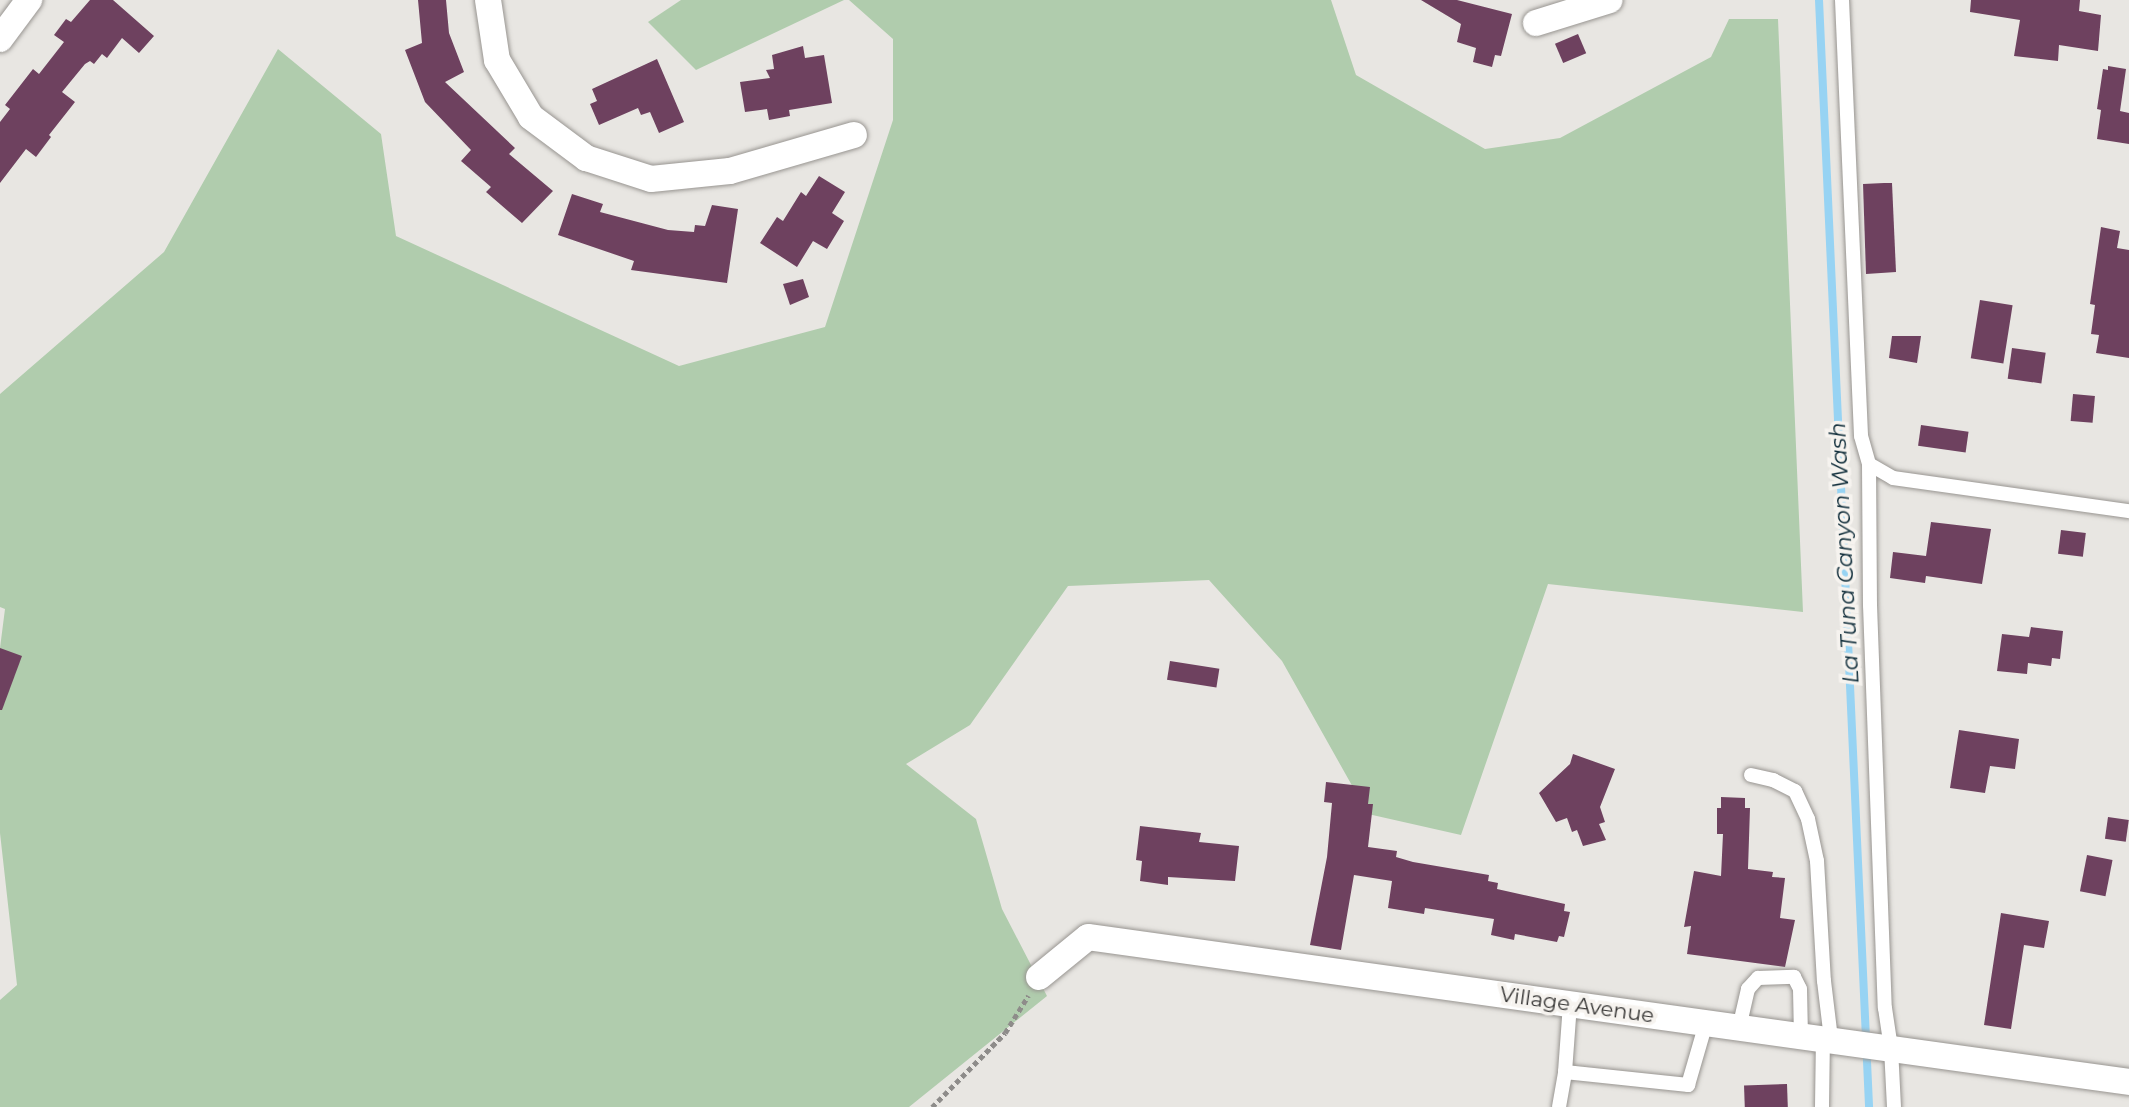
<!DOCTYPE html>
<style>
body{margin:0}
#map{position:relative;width:2129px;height:1107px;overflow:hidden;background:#e8e6e2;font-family:Montserrat,sans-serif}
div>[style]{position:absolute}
.green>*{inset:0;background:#b0ccad}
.stream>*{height:8px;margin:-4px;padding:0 4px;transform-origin:4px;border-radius:4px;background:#97d3f3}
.building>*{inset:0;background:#6e415f;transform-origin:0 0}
.path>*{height:4.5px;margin-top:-2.25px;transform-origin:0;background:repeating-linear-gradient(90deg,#8e8c8a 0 5px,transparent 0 8.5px)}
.roads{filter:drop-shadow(0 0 2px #989591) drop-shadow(0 0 2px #989591)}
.service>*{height:14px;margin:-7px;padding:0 7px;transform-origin:7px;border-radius:7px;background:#fff}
.minor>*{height:26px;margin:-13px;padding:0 13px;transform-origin:13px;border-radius:13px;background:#fff}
span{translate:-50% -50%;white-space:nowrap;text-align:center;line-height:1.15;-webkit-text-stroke:7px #f6f3ef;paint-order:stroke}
.street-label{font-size:21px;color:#373635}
.water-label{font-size:23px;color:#122f3c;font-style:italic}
</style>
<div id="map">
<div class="green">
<i style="clip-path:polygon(681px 0,844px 0,696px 70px,648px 22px)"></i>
<i style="clip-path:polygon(849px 0,1331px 0,1356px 75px,1485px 149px,1560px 138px,1711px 57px,1729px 19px,1778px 19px,1803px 612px,1548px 584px,1461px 835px,1368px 814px,1282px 661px,1209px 580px,1068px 586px,970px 725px,906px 764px,976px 819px,1002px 909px,1047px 996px,909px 1107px,0 1107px,0 1000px,17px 985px,0 833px,0 648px,5px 609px,0 607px,0 394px,164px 252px,278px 49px,381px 134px,396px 236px,679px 366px,825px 327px,893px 120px,893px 39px)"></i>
</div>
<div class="stream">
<i style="left:1819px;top:0;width:1108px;rotate:87.41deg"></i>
</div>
<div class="building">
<i style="clip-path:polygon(90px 0,113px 0,154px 36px,139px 53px,122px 38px,107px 58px,102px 54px,94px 64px,90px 61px,85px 64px,62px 92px,75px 102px,49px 135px,51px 137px,36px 157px,26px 149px,0 183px,0 122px,10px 109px,5px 105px,33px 69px,39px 74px,64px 42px,54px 35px,66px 19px,71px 22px)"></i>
<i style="clip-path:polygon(418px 0,446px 0,449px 33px,464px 72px,445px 82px,515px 148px,509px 154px,553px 191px,522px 223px,486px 192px,491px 187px,461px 161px,471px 150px,425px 102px,405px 50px,422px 43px)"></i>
<i style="clip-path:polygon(1421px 0,1457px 0,1512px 14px,1501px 56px,1495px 55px,1492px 67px,1473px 62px,1476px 48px,1457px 42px,1461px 24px)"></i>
<i style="clip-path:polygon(1971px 0,2080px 0,2079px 11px,2101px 15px,2098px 51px,2059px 45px,2058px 61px,2014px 56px,2020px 20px,1970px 12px)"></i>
<i style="left:1578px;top:34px;width:21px;height:25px;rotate:67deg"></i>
<i style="clip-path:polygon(803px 46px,805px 58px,824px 55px,832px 103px,789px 110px,790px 116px,769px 120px,767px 109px,745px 112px,740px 82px,770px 78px,766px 70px,774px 69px,772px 55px)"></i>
<i style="clip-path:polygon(657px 59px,684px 122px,659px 133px,650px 112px,641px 115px,638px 108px,599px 125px,590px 104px,597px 101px,592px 89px)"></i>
<i style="clip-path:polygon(2108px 66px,2126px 69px,2120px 111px,2129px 113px,2129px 144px,2097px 139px,2101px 110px,2097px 109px,2103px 69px,2108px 70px)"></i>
<i style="clip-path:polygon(819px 176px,845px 192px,832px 213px,844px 221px,827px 249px,813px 241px,797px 267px,760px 243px,777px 217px,783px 221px,801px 192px,806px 196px)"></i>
<i style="clip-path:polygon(1884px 183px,1892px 183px,1896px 272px,1866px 274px,1863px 184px)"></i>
<i style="clip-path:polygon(572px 194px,603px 204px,600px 212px,668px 230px,694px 232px,695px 225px,705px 226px,712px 205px,738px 209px,727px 283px,631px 270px,634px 261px,558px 235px)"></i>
<i style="clip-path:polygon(2101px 227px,2120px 231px,2117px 248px,2129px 250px,2129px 358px,2096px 353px,2099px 335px,2091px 334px,2095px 305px,2090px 304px)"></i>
<i style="clip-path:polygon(803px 279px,809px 297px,790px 305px,783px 284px)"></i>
<i style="left:1980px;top:300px;width:33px;height:59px;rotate:9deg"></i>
<i style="clip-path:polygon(1892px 336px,1921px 336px,1917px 363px,1889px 358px)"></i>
<i style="left:2012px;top:348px;width:34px;height:31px;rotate:8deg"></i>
<i style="left:2073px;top:394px;width:22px;height:27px;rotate:5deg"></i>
<i style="left:1921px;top:425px;width:48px;height:21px;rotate:8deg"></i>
<i style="clip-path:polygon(1931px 522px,1991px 529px,1982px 584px,1926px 576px,1925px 583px,1890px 578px,1893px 552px,1926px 556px)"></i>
<i style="left:2061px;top:530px;width:25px;height:24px;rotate:7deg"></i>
<i style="clip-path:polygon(2031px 627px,2063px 631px,2060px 659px,2052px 658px,2051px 666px,2028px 663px,2027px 674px,1997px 671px,2002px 634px,2029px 637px)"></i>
<i style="clip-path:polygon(0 648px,22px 656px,2px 710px,0 710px)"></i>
<i style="left:1170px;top:661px;width:50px;height:19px;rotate:9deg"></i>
<i style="clip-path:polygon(1959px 730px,2019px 739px,2015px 769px,1990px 766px,1985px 793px,1950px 788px)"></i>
<i style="clip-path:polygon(1573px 754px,1615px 769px,1600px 807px,1605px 822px,1599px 824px,1606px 840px,1583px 846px,1577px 830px,1572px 832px,1567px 818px,1556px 822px,1539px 793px,1570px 764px)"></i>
<i style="clip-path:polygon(1326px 782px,1370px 787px,1368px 804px,1373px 804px,1368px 847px,1397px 851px,1396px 857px,1413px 862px,1489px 875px,1488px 881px,1498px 883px,1497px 889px,1565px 904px,1564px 911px,1570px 912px,1564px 937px,1559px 936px,1557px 942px,1515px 934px,1514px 940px,1491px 935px,1494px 919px,1425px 908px,1424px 914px,1388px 908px,1392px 881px,1354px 875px,1341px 950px,1310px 945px,1327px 857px,1332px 803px,1324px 802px)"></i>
<i style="clip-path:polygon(1721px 797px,1745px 798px,1745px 808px,1750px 808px,1748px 869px,1773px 872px,1772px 877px,1785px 878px,1780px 918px,1795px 920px,1785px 967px,1687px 954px,1691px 926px,1684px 927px,1694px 871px,1721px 876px,1723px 834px,1717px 834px,1717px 808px,1721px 808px)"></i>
<i style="left:2108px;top:817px;width:21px;height:22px;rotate:8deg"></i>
<i style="clip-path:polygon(1140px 826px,1201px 833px,1199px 842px,1239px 846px,1235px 881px,1168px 877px,1168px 885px,1140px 881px,1142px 861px,1136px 860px)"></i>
<i style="left:2087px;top:855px;width:26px;height:37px;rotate:11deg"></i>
<i style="clip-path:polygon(2001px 913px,2049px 921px,2044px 948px,2024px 945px,2011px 1029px,1984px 1025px)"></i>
<i style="left:1787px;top:1084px;width:23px;height:43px;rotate:88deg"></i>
</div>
<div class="path">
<i style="left:932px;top:1107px;width:104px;rotate:-45.4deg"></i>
<i style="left:1005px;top:1033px;width:44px;rotate:-58.1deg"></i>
</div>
<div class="roads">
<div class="service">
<i style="left:1842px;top:0;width:436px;rotate:87.5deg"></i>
<i style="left:1861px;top:436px;width:29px;rotate:74deg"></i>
<i style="left:1869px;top:464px;width:28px;rotate:30deg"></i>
<i style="left:1893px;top:478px;width:238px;rotate:8deg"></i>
<i style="left:1869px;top:464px;width:141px;rotate:89.6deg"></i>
<i style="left:1870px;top:605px;width:403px;rotate:87.9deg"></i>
<i style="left:1885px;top:1008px;width:40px;rotate:81.5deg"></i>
<i style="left:1891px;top:1048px;width:59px;rotate:87.1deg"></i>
<i style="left:1751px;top:775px;width:23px;rotate:13deg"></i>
<i style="left:1773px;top:780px;width:25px;rotate:27deg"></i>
<i style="left:1795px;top:791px;width:31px;rotate:65deg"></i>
<i style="left:1808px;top:819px;width:43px;rotate:77.9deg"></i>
<i style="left:1817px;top:861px;width:120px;rotate:86.7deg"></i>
<i style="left:1824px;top:981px;width:58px;rotate:83.1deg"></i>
<i style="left:1570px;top:1004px;width:68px;rotate:94.2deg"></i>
<i style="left:1565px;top:1072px;width:124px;rotate:6deg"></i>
<i style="left:1688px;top:1085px;width:65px;rotate:-73.8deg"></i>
<i style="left:1739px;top:1028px;width:40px;rotate:-77deg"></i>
<i style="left:1748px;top:989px;width:15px;rotate:-48deg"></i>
<i style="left:1758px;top:978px;width:36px;rotate:-2deg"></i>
<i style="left:1794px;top:977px;width:13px;rotate:63deg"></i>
<i style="left:1800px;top:989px;width:46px;rotate:88.8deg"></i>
<i style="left:1559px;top:1107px;width:36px;rotate:-80deg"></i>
<i style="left:1822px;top:1107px;width:69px;rotate:-89.2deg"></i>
</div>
<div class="minor">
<i style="left:488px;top:0;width:61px;rotate:81.5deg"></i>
<i style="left:497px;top:60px;width:66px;rotate:59.2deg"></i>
<i style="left:531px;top:117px;width:69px;rotate:36.7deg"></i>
<i style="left:586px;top:158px;width:68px;rotate:17.9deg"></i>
<i style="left:651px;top:179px;width:79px;rotate:-5.8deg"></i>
<i style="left:730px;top:171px;width:129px;rotate:-16.2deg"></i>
<i style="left:1536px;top:23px;width:77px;rotate:-17.3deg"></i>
<i style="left:0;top:39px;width:49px;rotate:-53.4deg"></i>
<i style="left:1039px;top:977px;width:63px;rotate:-39.2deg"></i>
<i style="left:1088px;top:937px;width:1051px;rotate:7.93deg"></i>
</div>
</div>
<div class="street-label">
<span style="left:1577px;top:1005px;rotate:8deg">Village Avenue</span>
</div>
<div class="water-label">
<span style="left:1844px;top:553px;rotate:-93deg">La Tuna Canyon Wash</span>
</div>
</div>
